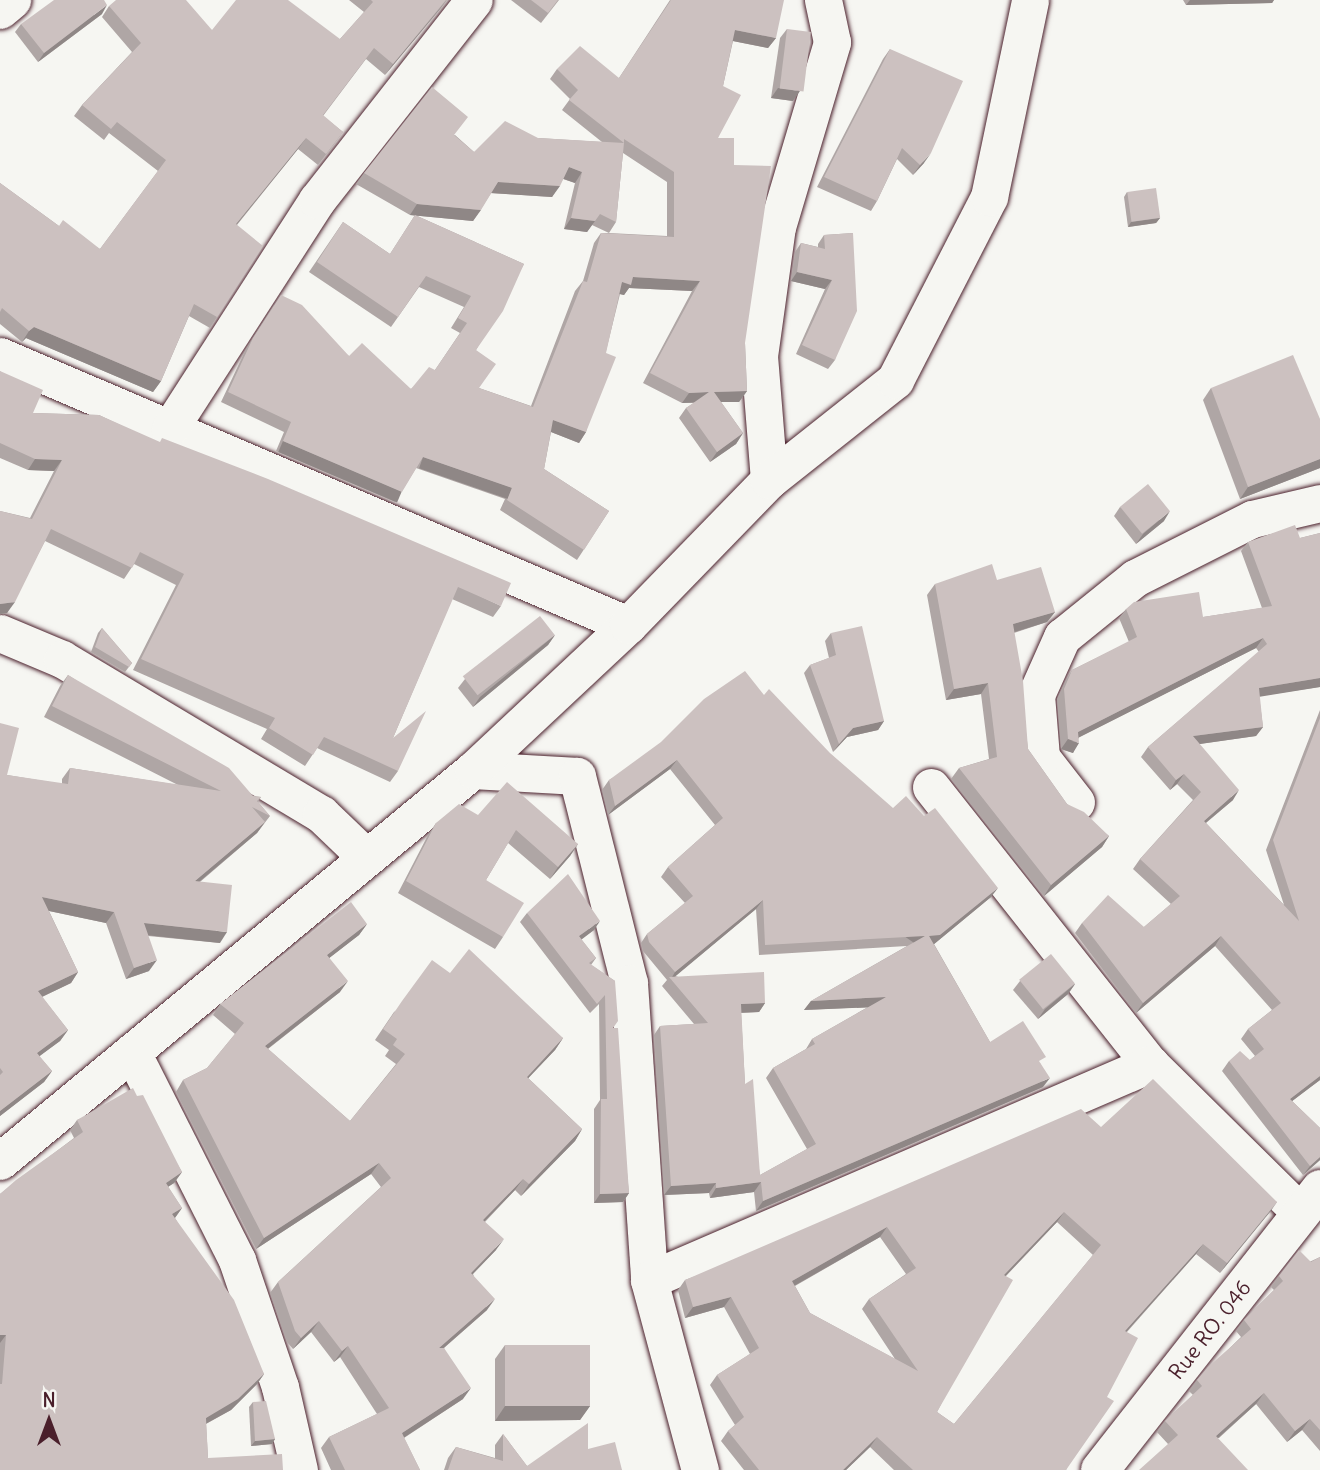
<!DOCTYPE html>
<style>
body{margin:0}
#map{position:relative;width:1320px;height:1470px;overflow:hidden;background:#f6f6f2;font-family:Delius,sans-serif}
div>[style]{position:absolute}
.roads{filter:drop-shadow(0 0 2px #4a1f2b) drop-shadow(0 0 2px #4a1f2b)}
.minor>*{height:37px;margin:-18.5px;padding:0 18.5px;transform-origin:18.5px;border-radius:18.5px;background:#f6f6f2}
.tertiary>*{height:38px;margin:-19px;padding:0 19px;transform-origin:19px;border-radius:19px;background:#f6f6f2}
.wall>*{inset:0;background:#afa6a5}
.shaded-wall>*{inset:0;background:#8f8786;transform-origin:0 0}
.building>*{inset:0;background:#ccc1c0;transform-origin:0 0}
span{translate:-50% -50%;white-space:nowrap;text-align:center;line-height:1.15;-webkit-text-stroke:6px #f6f6f2;paint-order:stroke}
.street-label{font-size:21px;color:#4a1f2b}
.north{position:absolute;left:14px;top:1386px;width:70px;height:70px;-webkit-text-stroke:5px #f6f6f2;paint-order:stroke;rotate:0deg;font-size:19px;font-weight:700;line-height:28px;text-align:center;color:#4a1f2b}
.north::after{content:'';display:block;margin:auto;width:24px;height:32px;background:#4a1f2b;clip-path:polygon(50% 0,100% 100%,50% 72%,0 100%)}
</style>
<div id="map">
<div class="roads">
<div class="minor">
<i style="left:0;top:10px;width:16px;rotate:-40deg"></i>
<i style="left:0;top:356px;width:683px;rotate:23.19deg"></i>
<i style="left:170px;top:428px;width:271px;rotate:-57.2deg"></i>
<i style="left:317px;top:200px;width:254px;rotate:-51.9deg"></i>
<i style="left:769px;top:480px;width:124px;rotate:-94.6deg"></i>
<i style="left:759px;top:356px;width:130px;rotate:-82.1deg"></i>
<i style="left:777px;top:227px;width:193px;rotate:-73.4deg"></i>
<i style="left:832px;top:42px;width:43px;rotate:-102.1deg"></i>
<i style="left:0;top:633px;width:67px;rotate:22.8deg"></i>
<i style="left:62px;top:659px;width:302px;rotate:30.9deg"></i>
<i style="left:321px;top:814px;width:62px;rotate:43.7deg"></i>
<i style="left:473px;top:770px;width:104px;rotate:3.3deg"></i>
<i style="left:577px;top:776px;width:213px;rotate:75.9deg"></i>
<i style="left:629px;top:983px;width:298px;rotate:86.1deg"></i>
<i style="left:649px;top:1280px;width:197px;rotate:75deg"></i>
<i style="left:931px;top:787px;width:353px;rotate:51.7deg"></i>
<i style="left:1150px;top:1064px;width:212px;rotate:44.6deg"></i>
<i style="left:1076px;top:802px;width:57px;rotate:-127.9deg"></i>
<i style="left:1041px;top:757px;width:62px;rotate:-94.6deg"></i>
<i style="left:1036px;top:695px;width:64px;rotate:-65.9deg"></i>
<i style="left:1062px;top:637px;width:94px;rotate:-38.9deg"></i>
<i style="left:1135px;top:578px;width:131px;rotate:-26.8deg"></i>
<i style="left:1252px;top:519px;width:70px;rotate:-13.2deg"></i>
<i style="left:132px;top:1052px;width:233px;rotate:63.2deg"></i>
<i style="left:237px;top:1260px;width:134px;rotate:71.3deg"></i>
<i style="left:280px;top:1387px;width:85px;rotate:77.1deg"></i>
<i style="left:0;top:1161px;width:614px;rotate:-39.58deg"></i>
<i style="left:473px;top:770px;width:212px;rotate:-43.1deg"></i>
<i style="left:628px;top:625px;width:202px;rotate:-45.8deg"></i>
<i style="left:769px;top:480px;width:161px;rotate:-38.4deg"></i>
<i style="left:895px;top:380px;width:206px;rotate:-62.8deg"></i>
<i style="left:989px;top:197px;width:201px;rotate:-78.2deg"></i>
<i style="left:649px;top:1280px;width:546px;rotate:-23.32deg"></i>
</div>
<div class="tertiary">
<i style="left:1100px;top:1470px;width:357px;rotate:-51.9deg"></i>
</div>
</div>
<div class="wall">
<i style="clip-path:polygon(349px 0,447px 0,440px 9px,385px 75px,366px 59px,323px 116px,343px 132px,335px 143px,318px 165px,298px 149px,237px 225px,217px 317px,210px 328px,189px 316px,161px 381px,153px 392px,26px 338px,22px 342px,0 324px,0 183px,59px 226px,100px 249px,158px 171px,109px 133px,104px 140px,74px 116px,82px 105px,132px 52px,102px 17px,109px 6px,212px 30px,340px 39px,364px 12px)"></i>
<i style="clip-path:polygon(511px 0,559px 0,541px 23px)"></i>
<i style="clip-path:polygon(evenodd,670px 0,776px 38px,768px 48px,733px 41px,723px 86px,718px 138px,734px 165px,745px 343px,747px 391px,739px 402px,721px 402px,743px 433px,736px 444px,710px 462px,679px 418px,686px 408px,694px 403px,682px 403px,643px 383px,692px 291px,629px 288px,624px 295px,620px 294px,586px 432px,579px 443px,551px 432px,544px 469px,609px 511px,577px 560px,500px 510px,505px 499px,416px 468px,395px 502px,276px 451px,284px 432px,221px 402px,246px 349px,274px 305px,349px 356px,411px 389px,435px 370px,460px 333px,451px 328px,464px 307px,419px 287px,391px 327px,309px 272px,343px 222px,390px 254px,415px 215px,524px 264px,476px 350px,479px 388px,531px 406px,575px 291px,583px 281px,594px 243px,601px 233px,609px 233px,592px 225px,587px 232px,564px 229px,575px 183px,563px 179px,552px 197px,491px 193px,473px 221px,410px 215px,356px 184px,364px 173px,455px 135px,474px 152px,538px 138px,602px 142px,562px 110px,570px 99px,550px 79px,557px 69px,619px 78px,670px 0,623px 153px,667px 182px,667px 236px,609px 233px,616px 222px,623px 153px)"></i>
<i style="clip-path:polygon(1183px 0,1274px 0,1272px 3px,1186px 5px)"></i>
<i style="clip-path:polygon(102px 14px,38px 62px,15px 32px,21px 24px)"></i>
<i style="clip-path:polygon(787px 29px,793px 101px,771px 98px,780px 38px)"></i>
<i style="clip-path:polygon(890px 49px,924px 163px,913px 175px,897px 159px,877px 201px,871px 211px,817px 187px,883px 59px)"></i>
<i style="clip-path:polygon(1127px 192px,1160px 218px,1156px 223px,1128px 227px,1124px 197px)"></i>
<i style="clip-path:polygon(853px 233px,835px 360px,828px 369px,796px 354px,825px 289px,791px 281px,795px 252px,801px 243px,818px 247px,818px 244px,824px 235px)"></i>
<i style="clip-path:polygon(0 371px,33px 413px,99px 415px,501px 606px,493px 617px,452px 599px,393px 738px,398px 771px,390px 782px,317px 748px,305px 766px,261px 739px,267px 729px,133px 670px,176px 585px,134px 564px,124px 579px,45px 541px,7px 613px,0 614px,0 511px,30px 518px,54px 471px,28px 470px,0 458px)"></i>
<i style="clip-path:polygon(1211px 388px,1320px 419px,1320px 468px,1240px 499px,1203px 400px)"></i>
<i style="clip-path:polygon(1120px 507px,1164px 521px,1136px 544px,1114px 516px)"></i>
<i style="clip-path:polygon(1320px 533px,1320px 687px,1259px 696px,1263px 727px,1256px 736px,1199px 744px,1233px 800px,1206px 823px,1284px 905px,1266px 850px,1320px 710px,1320px 1080px,1292px 1101px,1320px 1128px,1320px 1160px,1303px 1175px,1222px 1071px,1229px 1061px,1250px 1060px,1255px 1056px,1241px 1039px,1248px 1029px,1272px 1010px,1215px 946px,1136px 1013px,1075px 933px,1082px 923px,1144px 927px,1171px 904px,1133px 869px,1140px 859px,1193px 800px,1177px 784px,1170px 790px,1141px 757px,1148px 747px,1259px 652px,1256px 648px,1079px 737px,1073px 753px,1061px 749px,1057px 699px,1066px 680px,1072px 670px,1129px 642px,1119px 618px,1126px 609px,1203px 617px,1262px 608px,1241px 551px,1248px 542px,1300px 538px)"></i>
<i style="clip-path:polygon(997px 580px,1055px 612px,1047px 622px,1014px 633px,1028px 749px,1067px 804px,1109px 836px,1102px 847px,1044px 896px,951px 779px,959px 768px,989px 759px,981px 694px,946px 700px,927px 595px,935px 584px)"></i>
<i style="clip-path:polygon(102px 628px,132px 663px,125px 672px,91px 652px,98px 633px)"></i>
<i style="clip-path:polygon(831px 633px,884px 721px,878px 730px,847px 737px,833px 752px,804px 673px,810px 665px,829px 658px,825px 641px)"></i>
<i style="clip-path:polygon(555px 635px,548px 645px,473px 707px,458px 688px,465px 679px)"></i>
<i style="clip-path:polygon(68px 675px,253px 796px,261px 797px,258px 802px,270px 816px,257px 833px,200px 882px,220px 943px,148px 936px,149px 971px,126px 979px,106px 923px,49px 911px,78px 972px,71px 983px,42px 997px,68px 1030px,60px 1041px,39px 1056px,52px 1071px,44px 1082px,0 1116px,0 723px,7px 775px,62px 784px,62px 779px,70px 768px,178px 785px,44px 717px,60px 686px)"></i>
<i style="clip-path:polygon(evenodd,764px 695px,991px 897px,934px 944px,990px 1042px,1041px 1064px,1043px 1087px,756px 1211px,754px 1192px,710px 1198px,709px 1193px,664px 1195px,654px 1035px,660px 1026px,694px 1024px,662px 986px,667px 980px,643px 951px,641px 943px,647px 934px,685px 903px,661px 877px,668px 867px,715px 825px,670px 769px,608px 815px,602px 790px,609px 780px,764px 695px,756px 909px,759px 955px,907px 946px,811px 1001px,804px 1010px,868px 1007px,812px 1039px,806px 1049px,773px 1068px,766px 1078px,807px 1149px,760px 1175px,745px 1084px,741px 1013px,759px 1012px,765px 1003px,675px 976px,756px 909px)"></i>
<i style="clip-path:polygon(478px 815px,578px 844px,570px 856px,550px 879px,508px 843px,486px 880px,503px 937px,495px 949px,398px 893px,428px 835px,436px 823px)"></i>
<i style="clip-path:polygon(527px 913px,594px 930px,581px 939px,596px 958px,591px 965px,615px 981px,613px 1028px,629px 1193px,623px 1202px,594px 1203px,594px 1109px,600px 1100px,599px 1004px,590px 1013px,520px 922px)"></i>
<i style="clip-path:polygon(367px 924px,359px 935px,329px 958px,340px 992px,268px 1049px,350px 1121px,396px 1064px,385px 1056px,389px 1050px,375px 1040px,394px 1012px,450px 973px,563px 1038px,555px 1050px,528px 1078px,582px 1129px,575px 1141px,521px 1196px,515px 1190px,485px 1222px,496px 1250px,473px 1274px,487px 1310px,444px 1348px,463px 1399px,404px 1438px,420px 1470px,331px 1470px,321px 1448px,329px 1437px,377px 1414px,340px 1357px,334px 1362px,311px 1332px,293px 1349px,287px 1342px,270px 1293px,278px 1282px,381px 1187px,371px 1174px,256px 1249px,176px 1092px,183px 1080px,207px 1068px,235px 1034px,213px 1015px,220px 1004px)"></i>
<i style="clip-path:polygon(1020px 981px,1075px 984px,1068px 994px,1038px 1019px,1013px 990px)"></i>
<i style="clip-path:polygon(137px 1096px,182px 1172px,174px 1183px,168px 1187px,182px 1208px,175px 1218px,264px 1374px,257px 1384px,231px 1410px,206px 1424px,208px 1458px,0 1470px,0 1194px,74px 1138px,70px 1130px,77px 1120px)"></i>
<i style="clip-path:polygon(evenodd,1101px 1127px,1277px 1202px,1220px 1273px,1196px 1254px,1127px 1332px,1066px 1470px,894px 1470px,870px 1447px,846px 1470px,744px 1470px,721px 1441px,728px 1431px,735px 1425px,710px 1385px,717px 1375px,750px 1354px,724px 1307px,685px 1318px,678px 1290px,685px 1280px,1101px 1127px,1057px 1222px,1093px 1255px,954px 1424px,937px 1412px,1006px 1276px,1057px 1222px,1101px 1127px,880px 1237px,906px 1274px,869px 1299px,862px 1309px,895px 1359px,810px 1313px,795px 1286px,880px 1237px)"></i>
<i style="clip-path:polygon(1320px 1257px,1320px 1451px,1302px 1430px,1287px 1442px,1256px 1404px,1219px 1438px,1168px 1444px,1157px 1432px,1165px 1421px,1193px 1395px,1189px 1391px,1197px 1380px,1241px 1337px,1236px 1331px,1244px 1320px,1274px 1290px,1271px 1287px,1279px 1276px)"></i>
<i style="clip-path:polygon(505px 1345px,590px 1406px,580px 1420px,495px 1421px,495px 1359px)"></i>
<i style="clip-path:polygon(253px 1402px,275px 1439px,272px 1444px,251px 1446px,249px 1407px)"></i>
<i style="clip-path:polygon(503px 1434px,527px 1466px,588px 1449px,622px 1470px,444px 1470px,448px 1458px,456px 1447px,495px 1458px,495px 1445px)"></i>
</div>
<div class="shaded-wall">
<i style="clip-path:polygon(447px 0,440px 9px,385px 75px,393px 64px)"></i>
<i style="clip-path:polygon(1190px 0,1274px 0,1272px 3px,1186px 5px)"></i>
<i style="clip-path:polygon(107px 5px,102px 14px,38px 62px,44px 53px)"></i>
<i style="clip-path:polygon(735px 30px,776px 38px,768px 48px,728px 40px)"></i>
<i style="clip-path:polygon(778px 88px,800px 91px,793px 101px,771px 98px)"></i>
<i style="clip-path:polygon(306px 138px,298px 149px,228px 235px,236px 224px)"></i>
<i style="clip-path:polygon(931px 153px,924px 163px,913px 175px,920px 165px)"></i>
<i style="clip-path:polygon(569px 167px,582px 172px,575px 183px,561px 178px)"></i>
<i style="clip-path:polygon(498px 182px,560px 186px,552px 197px,490px 193px)"></i>
<i style="clip-path:polygon(417px 204px,481px 210px,473px 221px,410px 215px)"></i>
<i style="clip-path:polygon(571px 218px,595px 221px,587px 232px,564px 229px)"></i>
<i style="clip-path:polygon(1160px 218px,1156px 223px,1128px 227px,1131px 222px)"></i>
<i style="clip-path:polygon(797px 272px,832px 280px,825px 289px,791px 281px)"></i>
<i style="clip-path:polygon(633px 277px,700px 281px,692px 291px,629px 288px,624px 295px,615px 293px,622px 282px)"></i>
<i style="clip-path:polygon(34px 327px,161px 381px,153px 392px,26px 338px,22px 342px,29px 331px)"></i>
<i style="clip-path:polygon(747px 391px,739px 402px,707px 402px,714px 392px)"></i>
<i style="clip-path:polygon(709px 392px,702px 402px,682px 403px,689px 393px)"></i>
<i style="clip-path:polygon(553px 420px,586px 432px,579px 443px,546px 430px)"></i>
<i style="clip-path:polygon(743px 433px,736px 444px,710px 462px,717px 452px)"></i>
<i style="left:283px;top:441px;width:129px;height:12px;rotate:23deg"></i>
<i style="left:423px;top:457px;width:94px;height:12px;rotate:19deg"></i>
<i style="clip-path:polygon(35px 459px,62px 460px,54px 471px,28px 470px)"></i>
<i style="clip-path:polygon(1320px 459px,1320px 468px,1240px 499px,1248px 487px)"></i>
<i style="clip-path:polygon(1170px 511px,1164px 521px,1136px 544px,1143px 534px)"></i>
<i style="clip-path:polygon(15px 602px,7px 613px,0 614px,0 604px)"></i>
<i style="clip-path:polygon(1055px 612px,1047px 622px,1005px 635px,1013px 624px)"></i>
<i style="clip-path:polygon(555px 635px,548px 645px,473px 707px,480px 697px)"></i>
<i style="clip-path:polygon(1263px 638px,1256px 648px,1072px 741px,1079px 743px,1073px 753px,1061px 749px,1068px 739px,1078px 732px)"></i>
<i style="clip-path:polygon(1320px 678px,1320px 687px,1252px 698px,1259px 688px)"></i>
<i style="clip-path:polygon(988px 683px,981px 694px,946px 700px,954px 689px)"></i>
<i style="clip-path:polygon(884px 721px,878px 730px,847px 737px,833px 752px,839px 744px,853px 728px)"></i>
<i style="clip-path:polygon(1263px 727px,1256px 736px,1186px 746px,1193px 736px)"></i>
<i style="clip-path:polygon(677px 760px,670px 769px,608px 815px,615px 806px)"></i>
<i style="clip-path:polygon(1184px 774px,1177px 784px,1170px 790px,1176px 780px)"></i>
<i style="clip-path:polygon(1239px 790px,1233px 800px,1197px 830px,1204px 821px)"></i>
<i style="clip-path:polygon(265px 822px,257px 833px,187px 892px,195px 881px)"></i>
<i style="clip-path:polygon(1109px 836px,1102px 847px,1044px 896px,1051px 885px)"></i>
<i style="clip-path:polygon(578px 844px,570px 856px,550px 879px,558px 867px)"></i>
<i style="clip-path:polygon(998px 888px,991px 897px,933px 945px,929px 936px)"></i>
<i style="clip-path:polygon(42px 897px,114px 912px,106px 923px,35px 908px)"></i>
<i style="clip-path:polygon(763px 900px,756px 909px,671px 980px,671px 979px,675px 972px)"></i>
<i style="clip-path:polygon(600px 921px,594px 930px,573px 946px,579px 936px)"></i>
<i style="clip-path:polygon(144px 923px,227px 932px,220px 943px,136px 934px)"></i>
<i style="clip-path:polygon(367px 924px,359px 935px,319px 966px,327px 955px)"></i>
<i style="left:925px;top:936px;width:12px;height:160px;rotate:125deg"></i>
<i style="clip-path:polygon(1221px 936px,1215px 946px,1136px 1013px,1143px 1003px)"></i>
<i style="clip-path:polygon(157px 960px,149px 971px,126px 979px,134px 968px)"></i>
<i style="clip-path:polygon(78px 972px,71px 983px,31px 1002px,38px 991px)"></i>
<i style="clip-path:polygon(348px 981px,340px 992px,257px 1057px,265px 1046px)"></i>
<i style="clip-path:polygon(1075px 984px,1068px 994px,1038px 1019px,1045px 1009px)"></i>
<i style="clip-path:polygon(886px 997px,880px 1007px,804px 1010px,811px 1001px)"></i>
<i style="clip-path:polygon(765px 1003px,759px 1012px,734px 1013px,741px 1004px)"></i>
<i style="clip-path:polygon(68px 1030px,60px 1041px,29px 1064px,37px 1053px)"></i>
<i style="clip-path:polygon(563px 1038px,555px 1050px,519px 1088px,527px 1077px)"></i>
<i style="clip-path:polygon(52px 1071px,44px 1082px,0 1116px,0 1111px)"></i>
<i style="clip-path:polygon(1320px 1076px,1320px 1080px,1283px 1108px,1290px 1099px)"></i>
<i style="clip-path:polygon(1050px 1078px,1043px 1087px,756px 1211px,763px 1201px)"></i>
<i style="clip-path:polygon(582px 1129px,575px 1141px,521px 1196px,529px 1184px)"></i>
<i style="clip-path:polygon(1320px 1157px,1320px 1160px,1303px 1175px,1310px 1166px)"></i>
<i style="clip-path:polygon(379px 1163px,371px 1174px,256px 1249px,264px 1238px)"></i>
<i style="clip-path:polygon(182px 1172px,174px 1183px,158px 1193px,166px 1183px)"></i>
<i style="clip-path:polygon(523px 1179px,515px 1190px,475px 1231px,483px 1220px)"></i>
<i style="clip-path:polygon(761px 1182px,754px 1192px,710px 1198px,716px 1188px)"></i>
<i style="clip-path:polygon(716px 1183px,709px 1193px,664px 1195px,671px 1186px)"></i>
<i style="clip-path:polygon(629px 1193px,623px 1202px,594px 1203px,600px 1194px)"></i>
<i style="clip-path:polygon(1277px 1202px,1270px 1212px,1220px 1273px,1227px 1263px)"></i>
<i style="clip-path:polygon(182px 1208px,174px 1219px,172px 1214px)"></i>
<i style="clip-path:polygon(1064px 1212px,1057px 1222px,997px 1285px,1004px 1275px)"></i>
<i style="clip-path:polygon(887px 1227px,880px 1237px,785px 1291px,792px 1281px)"></i>
<i style="clip-path:polygon(504px 1239px,496px 1250px,463px 1284px,471px 1273px)"></i>
<i style="clip-path:polygon(1203px 1244px,1196px 1254px,1118px 1341px,1125px 1331px)"></i>
<i style="clip-path:polygon(731px 1297px,724px 1307px,685px 1318px,693px 1307px)"></i>
<i style="clip-path:polygon(495px 1299px,487px 1310px,431px 1359px,439px 1348px)"></i>
<i style="clip-path:polygon(319px 1321px,311px 1332px,293px 1349px,301px 1338px)"></i>
<i style="clip-path:polygon(0 1335px,6px 1335px,0 1343px)"></i>
<i style="clip-path:polygon(348px 1346px,340px 1357px,334px 1362px,342px 1351px)"></i>
<i style="clip-path:polygon(264px 1374px,257px 1384px,231px 1410px,198px 1428px,206px 1418px)"></i>
<i style="clip-path:polygon(471px 1388px,463px 1399px,394px 1444px,402px 1433px)"></i>
<i style="clip-path:polygon(1264px 1393px,1256px 1404px,1209px 1446px,1216px 1436px)"></i>
<i style="clip-path:polygon(505px 1406px,590px 1406px,580px 1420px,495px 1421px)"></i>
<i style="clip-path:polygon(1310px 1419px,1302px 1430px,1287px 1442px,1295px 1431px)"></i>
<i style="clip-path:polygon(877px 1437px,870px 1447px,846px 1470px,843px 1470px)"></i>
<i style="clip-path:polygon(275px 1439px,272px 1444px,251px 1446px,255px 1441px)"></i>
</div>
<div class="building">
<i style="clip-path:polygon(54px 0,104px 0,107px 5px,44px 53px,21px 24px)"></i>
<i style="clip-path:polygon(116px 0,186px 0,212px 30px,236px 0,288px 0,340px 39px,373px 2px,371px 0,446px 0,393px 64px,374px 48px,323px 115px,343px 132px,326px 154px,306px 138px,236px 224px,263px 246px,217px 317px,194px 304px,161px 381px,34px 327px,29px 331px,2px 308px,0 312px,0 183px,59px 226px,63px 220px,100px 249px,166px 160px,117px 122px,111px 129px,82px 105px,141px 43px,109px 6px)"></i>
<i style="clip-path:polygon(531px 0,558px 0,548px 13px)"></i>
<i style="clip-path:polygon(671px 0,784px 0,776px 38px,735px 30px,723px 86px,741px 95px,718px 138px,734px 138px,734px 165px,771px 166px,745px 343px,747px 391px,714px 392px,743px 433px,717px 452px,686px 408px,709px 392px,689px 393px,650px 373px,700px 281px,633px 277px,631px 285px,622px 282px,606px 353px,616px 357px,586px 432px,553px 420px,544px 469px,609px 511px,584px 550px,507px 500px,512px 488px,423px 457px,402px 492px,283px 441px,291px 422px,228px 392px,253px 338px,281px 295px,302px 305px,349px 356px,362px 343px,411px 389px,429px 367px,435px 370px,467px 323px,458px 318px,471px 296px,426px 276px,398px 317px,317px 262px,343px 222px,390px 254px,415px 215px,524px 264px,503px 311px,476px 350px,496px 364px,479px 388px,533px 407px,583px 281px,587px 282px,601px 233px,674px 237px,674px 172px,624px 139px,624px 143px,569px 100px,578px 90px,557px 69px,580px 46px,619px 78px)"></i>
<i style="left:787px;top:29px;width:24px;height:60px;rotate:7deg"></i>
<i style="clip-path:polygon(890px 49px,963px 81px,931px 153px,920px 165px,902px 148px,877px 201px,824px 177px)"></i>
<i style="clip-path:polygon(432px 87px,468px 117px,454px 135px,474px 152px,505px 121px,538px 138px,624px 143px,616px 222px,600px 214px,595px 221px,571px 218px,582px 172px,569px 167px,560px 186px,498px 182px,481px 210px,417px 204px,364px 173px)"></i>
<i style="left:1156px;top:188px;width:30px;height:29px;rotate:82deg"></i>
<i style="clip-path:polygon(853px 233px,857px 311px,835px 360px,802px 345px,832px 280px,797px 272px,801px 243px,825px 249px,824px 235px)"></i>
<i style="clip-path:polygon(1293px 355px,1320px 419px,1320px 459px,1248px 487px,1211px 388px)"></i>
<i style="clip-path:polygon(0 371px,43px 390px,33px 413px,99px 415px,160px 442px,162px 438px,268px 479px,511px 583px,501px 606px,458px 587px,393px 738px,426px 711px,398px 771px,324px 737px,313px 755px,269px 728px,275px 718px,141px 659px,184px 574px,140px 552px,132px 568px,51px 529px,15px 602px,0 604px,0 511px,32px 519px,62px 460px,35px 459px,0 443px)"></i>
<i style="left:1148px;top:484px;width:35px;height:36px;rotate:51deg"></i>
<i style="clip-path:polygon(1295px 525px,1300px 538px,1320px 533px,1320px 678px,1259px 688px,1263px 727px,1193px 736px,1239px 790px,1204px 821px,1299px 921px,1273px 840px,1320px 718px,1320px 1076px,1290px 1099px,1320px 1128px,1320px 1157px,1310px 1166px,1229px 1061px,1240px 1051px,1250px 1060px,1264px 1049px,1248px 1029px,1281px 1003px,1221px 936px,1143px 1003px,1082px 923px,1108px 895px,1144px 927px,1180px 896px,1140px 859px,1201px 792px,1184px 774px,1176px 780px,1148px 747px,1267px 644px,1263px 638px,1078px 732px,1079px 743px,1068px 739px,1064px 689px,1072px 670px,1137px 637px,1126px 609px,1134px 602px,1199px 592px,1203px 617px,1272px 606px,1248px 542px)"></i>
<i style="clip-path:polygon(992px 564px,997px 580px,1041px 567px,1055px 612px,1013px 624px,1023px 681px,1028px 749px,1067px 804px,1084px 812px,1109px 836px,1051px 885px,959px 768px,997px 757px,988px 683px,954px 689px,935px 584px)"></i>
<i style="left:540px;top:616px;width:24px;height:98px;rotate:52deg"></i>
<i style="clip-path:polygon(862px 626px,884px 721px,853px 728px,839px 744px,810px 665px,836px 655px,831px 633px)"></i>
<i style="clip-path:polygon(102px 628px,132px 663px,129px 667px,95px 647px)"></i>
<i style="clip-path:polygon(745px 671px,764px 695px,769px 689px,830px 753px,893px 808px,906px 796px,924px 816px,935px 808px,998px 888px,940px 935px,929px 936px,990px 1042px,1023px 1021px,1046px 1057px,1039px 1061px,1050px 1078px,763px 1201px,761px 1182px,716px 1188px,716px 1183px,671px 1186px,660px 1026px,708px 1023px,669px 977px,764px 972px,765px 1003px,741px 1004px,745px 1084px,753px 1079px,760px 1175px,816px 1144px,773px 1068px,815px 1044px,812px 1039px,886px 997px,811px 1001px,925px 936px,765px 945px,763px 900px,675px 972px,649px 942px,647px 934px,693px 896px,668px 867px,723px 818px,677px 760px,615px 806px,609px 780px,661px 742px,704px 699px)"></i>
<i style="clip-path:polygon(68px 675px,229px 768px,253px 796px,261px 797px,257px 801px,270px 816px,252px 807px,265px 822px,195px 881px,232px 885px,227px 932px,144px 923px,157px 960px,134px 968px,114px 912px,42px 897px,78px 972px,38px 991px,68px 1030px,37px 1053px,52px 1071px,0 1111px,0 1075px,3px 1072px,0 1068px,0 723px,19px 728px,7px 775px,68px 784px,70px 768px,221px 791px,52px 706px)"></i>
<i style="clip-path:polygon(507px 782px,578px 844px,558px 867px,516px 830px,486px 880px,524px 903px,503px 937px,406px 881px,436px 823px,459px 804px,478px 815px)"></i>
<i style="clip-path:polygon(568px 874px,600px 921px,579px 936px,596px 958px,589px 963px,615px 981px,618px 1021px,613px 1028px,618px 1028px,629px 1193px,600px 1194px,601px 1099px,607px 1099px,605px 995px,597px 1004px,527px 913px)"></i>
<i style="clip-path:polygon(351px 902px,367px 924px,327px 955px,348px 981px,265px 1046px,350px 1121px,405px 1054px,393px 1045px,397px 1039px,383px 1029px,402px 1001px,432px 960px,450px 973px,469px 949px,563px 1038px,527px 1077px,582px 1129px,529px 1184px,523px 1179px,483px 1220px,504px 1239px,471px 1273px,495px 1299px,439px 1348px,444px 1348px,471px 1388px,402px 1433px,420px 1470px,345px 1470px,329px 1437px,389px 1408px,348px 1346px,342px 1351px,319px 1321px,301px 1338px,295px 1331px,278px 1282px,391px 1178px,379px 1163px,264px 1238px,183px 1080px,207px 1068px,244px 1023px,220px 1004px)"></i>
<i style="left:1051px;top:954px;width:38px;height:41px;rotate:51deg"></i>
<i style="clip-path:polygon(evenodd,1153px 1079px,1277px 1202px,1227px 1263px,1203px 1244px,1125px 1331px,1138px 1338px,1107px 1397px,1114px 1401px,1066px 1470px,913px 1470px,877px 1437px,843px 1470px,759px 1470px,728px 1431px,744px 1417px,717px 1375px,759px 1348px,731px 1297px,693px 1307px,685px 1280px,1081px 1109px,1101px 1127px,1153px 1079px,1064px 1212px,1101px 1245px,954px 1424px,937px 1412px,1013px 1280px,1004px 1275px,1064px 1212px,1153px 1079px,887px 1227px,916px 1268px,869px 1299px,918px 1371px,810px 1313px,792px 1281px,887px 1227px)"></i>
<i style="clip-path:polygon(133px 1088px,137px 1096px,143px 1095px,182px 1172px,166px 1183px,182px 1208px,172px 1214px,234px 1300px,264px 1374px,238px 1399px,206px 1418px,208px 1458px,282px 1454px,283px 1470px,0 1470px,0 1384px,2px 1384px,6px 1335px,0 1335px,0 1194px,16px 1180px,83px 1132px,77px 1120px)"></i>
<i style="clip-path:polygon(1299px 1250px,1311px 1262px,1320px 1257px,1320px 1430px,1310px 1419px,1295px 1431px,1264px 1393px,1216px 1436px,1248px 1470px,1139px 1470px,1178px 1435px,1165px 1421px,1202px 1386px,1197px 1380px,1208px 1367px,1251px 1329px,1244px 1320px,1283px 1281px,1279px 1276px)"></i>
<i style="left:505px;top:1345px;width:85px;height:61px"></i>
<i style="clip-path:polygon(266px 1401px,275px 1439px,255px 1441px,253px 1402px)"></i>
<i style="clip-path:polygon(588px 1423px,588px 1449px,615px 1442px,622px 1470px,448px 1470px,456px 1447px,503px 1461px,503px 1434px,527px 1466px)"></i>
</div>
<div class="street-label">
<span style="left:1210px;top:1330px;rotate:-52deg">Rue RO. 046</span>
</div>
<div class="north">N</div>
</div>
